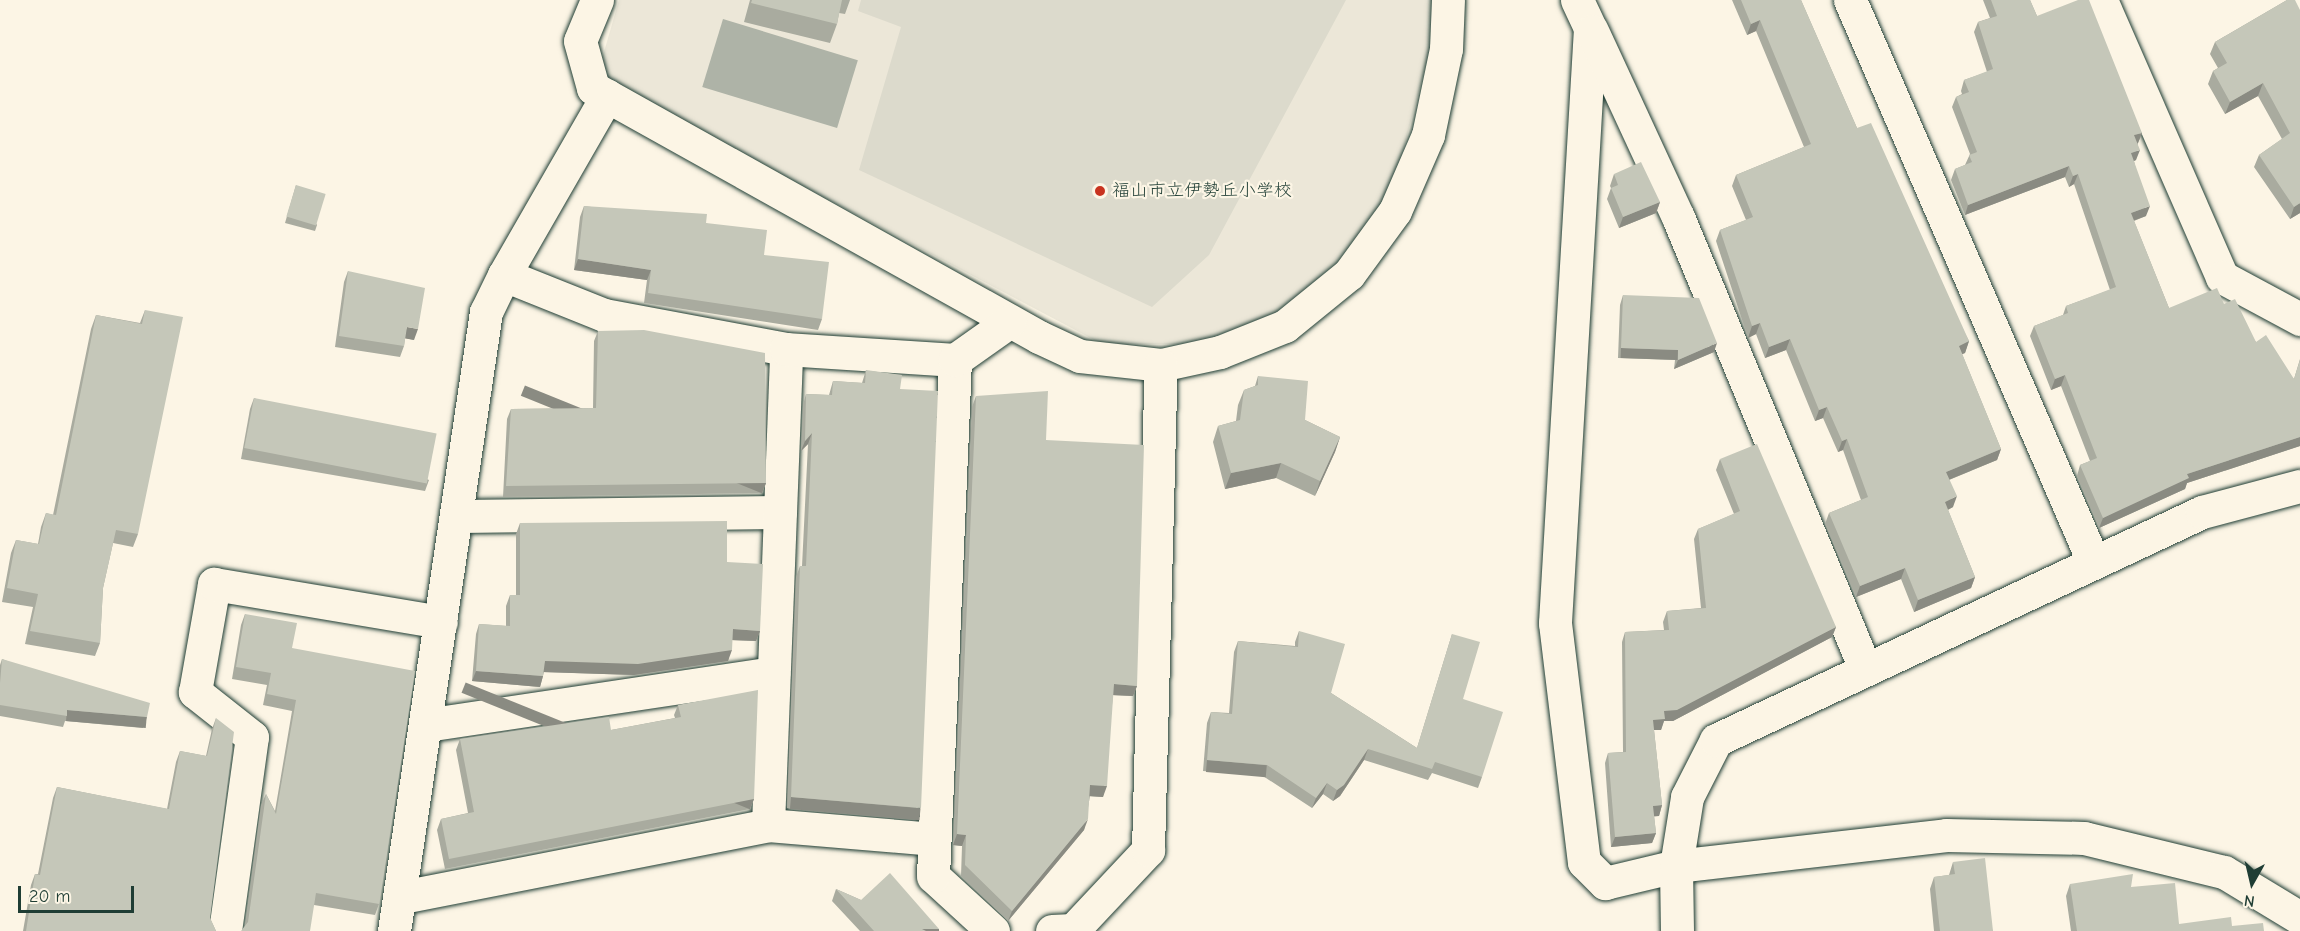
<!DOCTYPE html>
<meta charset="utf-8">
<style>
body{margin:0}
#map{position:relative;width:2300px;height:931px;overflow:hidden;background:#fcf5e5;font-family:"Comic Neue","Klee One",sans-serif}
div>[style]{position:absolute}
.built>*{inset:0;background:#ece7d8}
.green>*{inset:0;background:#dcdacc}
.water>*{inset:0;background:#aeb3a7;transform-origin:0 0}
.roads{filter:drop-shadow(0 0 2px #1f3d34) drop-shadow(0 0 2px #1f3d34)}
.minor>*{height:33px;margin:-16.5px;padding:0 16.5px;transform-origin:16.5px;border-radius:16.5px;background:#fcf5e5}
.wall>*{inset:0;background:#a9ab9f}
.shaded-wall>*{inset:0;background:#8a8b82;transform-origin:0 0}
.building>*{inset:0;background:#c5c7b9;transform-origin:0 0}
.dots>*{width:16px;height:16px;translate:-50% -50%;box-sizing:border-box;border:3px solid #fcf5e5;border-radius:50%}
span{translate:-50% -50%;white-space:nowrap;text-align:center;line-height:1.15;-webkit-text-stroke:4.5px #fcf5e5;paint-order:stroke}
.poi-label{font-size:18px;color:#1f3d34}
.left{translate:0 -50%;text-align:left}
.north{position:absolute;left:2222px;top:853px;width:60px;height:60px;-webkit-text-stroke:4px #fcf5e5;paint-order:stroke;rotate:188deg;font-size:16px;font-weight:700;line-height:24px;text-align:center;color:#1f3d34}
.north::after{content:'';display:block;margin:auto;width:21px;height:27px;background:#1f3d34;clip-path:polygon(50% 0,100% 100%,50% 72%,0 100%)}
.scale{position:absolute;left:18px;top:886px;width:116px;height:27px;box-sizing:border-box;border:3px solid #1f3d34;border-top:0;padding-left:8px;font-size:18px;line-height:21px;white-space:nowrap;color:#1f3d34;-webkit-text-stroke:4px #fcf5e5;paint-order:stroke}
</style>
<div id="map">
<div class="built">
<i style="clip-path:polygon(619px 0,1433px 0,1432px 42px,1400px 162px,1373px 221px,1331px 277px,1268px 318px,1192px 344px,1102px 344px,609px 84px,602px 59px)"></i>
</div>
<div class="green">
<i style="clip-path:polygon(861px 0,1346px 0,1209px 255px,1152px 307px,859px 170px,901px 27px,858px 11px)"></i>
</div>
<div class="water">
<i style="left:723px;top:19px;width:141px;height:71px;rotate:17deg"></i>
</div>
<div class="roads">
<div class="minor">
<i style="left:597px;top:0;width:44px;rotate:112.5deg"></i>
<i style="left:580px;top:41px;width:49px;rotate:74.5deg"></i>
<i style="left:593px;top:88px;width:511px;rotate:29.17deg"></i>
<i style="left:1039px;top:337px;width:45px;rotate:24.9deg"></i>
<i style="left:1080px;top:356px;width:81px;rotate:6.3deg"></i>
<i style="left:1161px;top:365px;width:60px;rotate:-12.4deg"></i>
<i style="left:1220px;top:352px;width:70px;rotate:-21.8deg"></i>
<i style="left:1285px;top:326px;width:82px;rotate:-39.1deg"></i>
<i style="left:1349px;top:274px;width:78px;rotate:-53.9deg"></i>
<i style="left:1395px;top:211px;width:83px;rotate:-66.5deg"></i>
<i style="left:1428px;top:135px;width:88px;rotate:-78.2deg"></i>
<i style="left:1446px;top:49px;width:49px;rotate:-87.7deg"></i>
<i style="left:1577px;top:0;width:31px;rotate:65deg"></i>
<i style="left:1590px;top:28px;width:596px;rotate:93.37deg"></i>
<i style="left:1555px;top:623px;width:241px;rotate:83.1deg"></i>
<i style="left:1584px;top:862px;width:30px;rotate:45deg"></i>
<i style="left:1605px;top:883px;width:73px;rotate:-13.5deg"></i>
<i style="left:1676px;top:866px;width:272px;rotate:-6.5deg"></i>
<i style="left:1946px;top:835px;width:138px;rotate:1.2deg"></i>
<i style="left:2084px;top:838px;width:144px;rotate:13.7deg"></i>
<i style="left:2224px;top:872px;width:89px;rotate:31.2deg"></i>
<i style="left:1850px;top:0;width:611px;rotate:66.58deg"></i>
<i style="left:2101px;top:0;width:302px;rotate:66.4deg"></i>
<i style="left:2222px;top:277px;width:89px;rotate:28.3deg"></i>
<i style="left:1592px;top:31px;width:205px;rotate:65.2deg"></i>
<i style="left:1678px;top:217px;width:486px;rotate:67.5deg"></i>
<i style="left:504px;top:275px;width:207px;rotate:-60.1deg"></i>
<i style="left:457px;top:516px;width:323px;rotate:-0.7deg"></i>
<i style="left:426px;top:725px;width:351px;rotate:-8.5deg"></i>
<i style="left:768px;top:825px;width:476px;rotate:-87.8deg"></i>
<i style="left:402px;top:897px;width:373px;rotate:-11.1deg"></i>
<i style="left:768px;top:825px;width:167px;rotate:4.8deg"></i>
<i style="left:225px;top:931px;width:196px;rotate:-82.1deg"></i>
<i style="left:252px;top:737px;width:73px;rotate:-141.7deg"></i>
<i style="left:195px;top:692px;width:110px;rotate:-80deg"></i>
<i style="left:214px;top:584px;width:230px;rotate:9.5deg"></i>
<i style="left:394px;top:931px;width:626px;rotate:-81.55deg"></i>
<i style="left:486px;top:312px;width:41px;rotate:-64.1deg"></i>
<i style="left:504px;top:275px;width:108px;rotate:21.8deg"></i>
<i style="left:604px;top:315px;width:185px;rotate:10.6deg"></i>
<i style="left:786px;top:349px;width:169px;rotate:3.7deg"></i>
<i style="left:993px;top:931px;width:81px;rotate:-137.5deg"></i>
<i style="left:933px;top:876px;width:516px;rotate:-87.56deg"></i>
<i style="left:955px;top:360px;width:67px;rotate:-35.3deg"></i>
<i style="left:1052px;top:931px;width:21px;rotate:-3deg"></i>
<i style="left:1073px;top:930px;width:110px;rotate:-46.8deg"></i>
<i style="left:1148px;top:850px;width:485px;rotate:-88.5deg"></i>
<i style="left:1677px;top:931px;width:65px;rotate:-90.9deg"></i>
<i style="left:1676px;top:866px;width:70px;rotate:-80.9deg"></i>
<i style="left:1687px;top:797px;width:64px;rotate:-63deg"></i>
<i style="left:1716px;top:740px;width:537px;rotate:-25.13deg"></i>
<i style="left:2202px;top:512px;width:101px;rotate:-14.9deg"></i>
</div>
</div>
<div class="wall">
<i style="clip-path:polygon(750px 0,850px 0,845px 14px,839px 13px,837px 24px,830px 43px,744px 22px)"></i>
<i style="clip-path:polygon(1732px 0,1801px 0,1857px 128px,1969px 341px,1965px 353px,1962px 354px,2001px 449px,1997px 460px,1949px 480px,1953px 507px,1948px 510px,1975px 577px,1971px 588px,1914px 612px,1901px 579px,1856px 597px,1825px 524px,1829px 513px,1861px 500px,1843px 450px,1838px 452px,1823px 418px,1815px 421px,1786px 350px,1765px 358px,1756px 334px,1748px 338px,1716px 241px,1720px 230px,1746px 220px,1732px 186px,1736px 175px,1804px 147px,1756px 31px,1747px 35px)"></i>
<i style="clip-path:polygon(1983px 0,2030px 0,2037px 16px,2142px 133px,2138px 143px,2136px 160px,2134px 161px,2146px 216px,2134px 221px,2169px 308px,2224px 304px,2256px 342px,2294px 379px,2300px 359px,2300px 446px,2187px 483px,2185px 489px,2099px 528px,2077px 476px,2080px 465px,2090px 461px,2061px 386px,2051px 390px,2030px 336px,2034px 326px,2063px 315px,2066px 306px,2110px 290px,2074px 184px,2069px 187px,2065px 177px,1965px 215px,1951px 180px,1955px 169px,1965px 165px,1970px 154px,1952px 107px,1956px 97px,1962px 94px,1961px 91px,1964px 80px,1987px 72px,1974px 32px,1978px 22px,1990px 18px)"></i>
<i style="clip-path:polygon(2287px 0,2300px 213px,2290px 219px,2254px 167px,2259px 155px,2282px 139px,2258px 96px,2225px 114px,2208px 84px,2213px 71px,2218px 68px,2210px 54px,2215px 42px)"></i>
<i style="clip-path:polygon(1614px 174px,1660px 202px,1656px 213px,1619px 228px,1607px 199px,1611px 188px,1610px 186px)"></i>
<i style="clip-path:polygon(296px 185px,317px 225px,315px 231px,285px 223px)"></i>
<i style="clip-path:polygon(584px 206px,706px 223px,764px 255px,822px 319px,818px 330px,644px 303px,647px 280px,574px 270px,580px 217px)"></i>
<i style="clip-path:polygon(348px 271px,414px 340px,405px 338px,404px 346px,400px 357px,335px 347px,344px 282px)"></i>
<i style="clip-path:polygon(1623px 295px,1714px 352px,1674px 369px,1675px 360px,1618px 358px,1620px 305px)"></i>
<i style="clip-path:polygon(145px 310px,138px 534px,133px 547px,113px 543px,103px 588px,100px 643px,95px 656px,25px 644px,33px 607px,2px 602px,11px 553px,16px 540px,38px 544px,41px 527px,46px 513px,53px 515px,91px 329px,96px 315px,140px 323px)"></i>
<i style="clip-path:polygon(598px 331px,766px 483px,762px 493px,503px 497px,507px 419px,511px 409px,593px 408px,594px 341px)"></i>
<i style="clip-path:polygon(866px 370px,900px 389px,917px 819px,787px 808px,796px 577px,800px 566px,802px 566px,808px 444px,801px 451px,803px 405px,806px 394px,829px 395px,833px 381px,862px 383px)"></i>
<i style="clip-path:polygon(1258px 376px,1305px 420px,1340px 437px,1335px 452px,1315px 496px,1276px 478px,1225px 489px,1213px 442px,1218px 426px,1236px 421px,1238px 405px,1244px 390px,1255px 386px)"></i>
<i style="clip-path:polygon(976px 396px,1046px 440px,1137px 686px,1133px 696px,1113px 695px,1103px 797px,1090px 796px,1084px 830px,1008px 921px,961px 876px,962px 846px,953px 845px,972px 407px)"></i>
<i style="clip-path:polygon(254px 398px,429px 480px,425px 491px,241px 459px,250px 409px)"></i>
<i style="clip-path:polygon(1720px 459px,1836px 627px,1832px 637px,1673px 721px,1664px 721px,1661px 730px,1654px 730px,1662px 805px,1659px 816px,1654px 816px,1656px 833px,1652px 843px,1611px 847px,1605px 763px,1608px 753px,1623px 752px,1622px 642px,1625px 632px,1664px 630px,1663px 622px,1667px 611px,1701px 608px,1694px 539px,1698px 529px,1734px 514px,1716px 470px)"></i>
<i style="clip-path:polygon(520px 523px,727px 562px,760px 631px,756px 641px,732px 640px,728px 661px,634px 675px,544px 672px,540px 687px,472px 681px,476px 634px,479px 624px,506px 626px,506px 606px,510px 595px,516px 595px,516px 534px)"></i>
<i style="clip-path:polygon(245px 614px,292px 648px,379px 904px,375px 915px,314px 905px,245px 926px,261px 805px,266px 794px,275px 811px,292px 711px,263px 705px,267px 685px,232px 679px,241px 625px)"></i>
<i style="clip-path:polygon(1299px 631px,1331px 693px,1417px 748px,1452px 634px,1463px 699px,1482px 777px,1478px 788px,1432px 773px,1428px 780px,1364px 760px,1340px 796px,1333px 801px,1323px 794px,1312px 808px,1263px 776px,1203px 771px,1207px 723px,1211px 712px,1229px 713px,1234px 652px,1238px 641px,1295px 646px,1295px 642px)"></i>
<i style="clip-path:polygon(2px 659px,147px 717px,143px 728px,65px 721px,63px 727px,0 716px,0 665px)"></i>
<i style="clip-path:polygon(678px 705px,754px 799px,750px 809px,445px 869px,437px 830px,441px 819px,468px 813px,456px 750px,460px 739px,611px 730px,675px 718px,674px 715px)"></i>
<i style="clip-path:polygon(216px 718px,210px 918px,216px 931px,23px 931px,31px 885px,35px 874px,38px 874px,53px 798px,57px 787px,167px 809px,176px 762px,180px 751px,206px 756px,212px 729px)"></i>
<i style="clip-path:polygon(1953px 862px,1993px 931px,1934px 931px,1930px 889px,1934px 877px,1949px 875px)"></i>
<i style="clip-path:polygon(2070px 884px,2131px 887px,2179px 924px,2232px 926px,2264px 931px,2071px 931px,2066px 896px)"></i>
<i style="clip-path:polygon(836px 889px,861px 900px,939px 931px,860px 931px,832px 901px)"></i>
</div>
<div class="shaded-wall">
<i style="clip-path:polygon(1760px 20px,1756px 31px,1747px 35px,1751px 24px)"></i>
<i style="clip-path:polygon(2263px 83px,2258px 96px,2225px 114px,2230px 102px)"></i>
<i style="clip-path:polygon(2142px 133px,2138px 143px,2131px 146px,2134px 135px)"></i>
<i style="clip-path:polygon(2140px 150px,2136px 160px,2127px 164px,2131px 153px)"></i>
<i style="clip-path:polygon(2069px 166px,2065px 177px,1965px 215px,1968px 205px)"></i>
<i style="clip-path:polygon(2078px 174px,2074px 184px,2069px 187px,2073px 176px)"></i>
<i style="clip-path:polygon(1660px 202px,1656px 213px,1619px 228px,1623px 217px)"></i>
<i style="clip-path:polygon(2300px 203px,2300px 213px,2290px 219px,2294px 207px)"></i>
<i style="clip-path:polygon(2150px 206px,2146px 216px,2127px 223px,2131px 213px)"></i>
<i style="clip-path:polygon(578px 259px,651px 270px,647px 280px,574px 270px)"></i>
<i style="clip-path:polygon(1760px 323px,1756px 334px,1748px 338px,1752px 326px)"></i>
<i style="clip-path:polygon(407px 327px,418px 329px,414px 340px,403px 338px)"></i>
<i style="clip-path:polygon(1790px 339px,1786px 350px,1765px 358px,1769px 347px)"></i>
<i style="clip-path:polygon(1969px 341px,1965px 353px,1955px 357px,1959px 346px)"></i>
<i style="clip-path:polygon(1717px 343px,1714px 352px,1674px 369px,1678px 360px)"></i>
<i style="left:1621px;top:348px;width:57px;height:10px;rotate:2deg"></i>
<i style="clip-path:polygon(2065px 375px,2061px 386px,2051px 390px,2055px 379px)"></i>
<i style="clip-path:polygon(1827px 407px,1823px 418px,1815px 421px,1819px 410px)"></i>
<i style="clip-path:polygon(812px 433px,808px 444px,801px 451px,805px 441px)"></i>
<i style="clip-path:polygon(1340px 437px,1335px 452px,1315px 496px,1320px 481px)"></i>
<i style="clip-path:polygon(2300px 437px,2300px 446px,2187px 483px,2185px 489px,2099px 528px,2103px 518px,2187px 474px)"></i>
<i style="clip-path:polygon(1847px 439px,1843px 450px,1838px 452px,1842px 441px)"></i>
<i style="clip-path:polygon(2001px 449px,1997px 460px,1941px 483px,1946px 472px)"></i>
<i style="clip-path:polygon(1281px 463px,1276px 478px,1225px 489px,1231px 473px)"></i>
<i style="left:766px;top:483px;width:11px;height:260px;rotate:112deg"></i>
<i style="clip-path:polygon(1957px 496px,1953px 507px,1941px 513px,1945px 502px)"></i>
<i style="clip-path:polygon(1905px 568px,1901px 579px,1856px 597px,1860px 586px)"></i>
<i style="clip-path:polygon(1975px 577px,1971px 588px,1914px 612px,1918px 600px)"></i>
<i style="clip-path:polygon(1836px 627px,1832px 637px,1673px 721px,1664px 721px,1661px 730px,1649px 730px,1653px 720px,1664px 711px)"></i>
<i style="clip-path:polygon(733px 629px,760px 631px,756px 641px,729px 640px)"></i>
<i style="clip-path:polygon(732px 650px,728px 661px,634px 675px,541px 672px,545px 661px)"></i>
<i style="clip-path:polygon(476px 671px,543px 676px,540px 687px,472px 681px)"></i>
<i style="clip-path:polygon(1114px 684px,1137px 686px,1133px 696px,1110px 695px)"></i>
<i style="left:67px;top:710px;width:80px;height:11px;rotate:5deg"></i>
<i style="clip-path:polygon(1368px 749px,1364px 760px,1340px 796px,1333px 801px,1337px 790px)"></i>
<i style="left:1207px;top:760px;width:60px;height:12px;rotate:5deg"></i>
<i style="clip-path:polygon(1327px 783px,1323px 794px,1312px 808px,1316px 798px)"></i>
<i style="clip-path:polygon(1090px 785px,1107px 786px,1103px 797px,1086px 796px)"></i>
<i style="left:791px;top:797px;width:130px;height:12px;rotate:5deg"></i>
<i style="left:754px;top:799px;width:11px;height:311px;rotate:112deg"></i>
<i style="clip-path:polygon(1662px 805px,1659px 816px,1649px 817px,1653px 806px)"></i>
<i style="clip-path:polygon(1088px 819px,1084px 830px,1008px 921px,1012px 911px)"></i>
<i style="clip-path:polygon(1656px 833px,1652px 843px,1611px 847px,1615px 837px)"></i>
<i style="clip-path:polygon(957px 834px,966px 835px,962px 846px,953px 845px)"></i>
<i style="left:922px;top:929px;width:17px;height:2px"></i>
</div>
<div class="building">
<i style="clip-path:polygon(752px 0,842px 0,837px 24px,751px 3px)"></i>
<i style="clip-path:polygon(1741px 0,1801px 0,1857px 128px,1871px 123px,1969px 341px,1959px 346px,2001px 449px,1946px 472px,1957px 496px,1945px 502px,1975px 577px,1918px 600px,1905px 568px,1860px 586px,1829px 513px,1868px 497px,1847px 439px,1842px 441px,1827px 407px,1819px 410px,1790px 339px,1769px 347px,1760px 323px,1752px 326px,1720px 230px,1753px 217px,1736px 175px,1811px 144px,1760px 20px,1751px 24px)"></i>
<i style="clip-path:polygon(1991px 0,2030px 0,2037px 16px,2078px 0,2089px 0,2142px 133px,2134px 135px,2140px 150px,2131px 153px,2150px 206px,2131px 213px,2169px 308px,2217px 288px,2224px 304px,2235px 299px,2256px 342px,2266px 335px,2294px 379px,2300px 360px,2300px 437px,2187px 474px,2189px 478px,2103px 518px,2080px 465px,2097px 458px,2065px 375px,2055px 379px,2034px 326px,2068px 313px,2066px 306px,2116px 287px,2078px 174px,2073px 176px,2069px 166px,1968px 205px,1955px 169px,1972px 162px,1969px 155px,1977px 152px,1956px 97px,1969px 92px,1964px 80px,1993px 69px,1978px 22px,1997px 16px)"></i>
<i style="clip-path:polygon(2287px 0,2295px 0,2300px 10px,2300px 203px,2294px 207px,2259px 155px,2290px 133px,2263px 83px,2230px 102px,2213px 71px,2227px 63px,2215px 42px)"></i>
<i style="clip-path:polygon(1641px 162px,1660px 202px,1623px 217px,1611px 188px,1618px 185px,1614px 174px)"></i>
<i style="left:296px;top:185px;width:31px;height:33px;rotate:17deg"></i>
<i style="clip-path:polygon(584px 206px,707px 214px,706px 223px,767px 230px,764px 255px,829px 262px,822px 319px,648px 293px,651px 270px,578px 259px)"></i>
<i style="clip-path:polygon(348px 271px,425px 288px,418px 329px,407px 327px,404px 346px,339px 336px)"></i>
<i style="clip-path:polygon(1623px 295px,1699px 298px,1717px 343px,1678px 360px,1678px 350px,1621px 348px)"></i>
<i style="clip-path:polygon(145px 310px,183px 317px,138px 534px,116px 530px,103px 588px,100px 643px,30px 631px,38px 594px,7px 588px,16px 540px,39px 544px,46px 513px,56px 515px,96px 315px,142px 324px)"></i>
<i style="clip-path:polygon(644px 330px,765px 353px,766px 483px,506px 486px,511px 409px,596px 408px,598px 331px)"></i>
<i style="clip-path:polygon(866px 370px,902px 375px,900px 389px,938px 391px,921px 808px,791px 797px,800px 566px,806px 566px,812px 433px,805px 441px,806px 394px,832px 395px,833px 381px,865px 383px)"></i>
<i style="clip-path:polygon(1258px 376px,1308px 381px,1305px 420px,1340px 437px,1320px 481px,1281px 463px,1231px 473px,1218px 426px,1240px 420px,1244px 390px,1258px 385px)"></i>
<i style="clip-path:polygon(1048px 391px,1046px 440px,1144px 445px,1137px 686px,1114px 684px,1107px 786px,1090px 785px,1088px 819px,1012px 911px,965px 865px,966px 835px,957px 834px,976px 396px)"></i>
<i style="left:254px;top:398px;width:186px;height:51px;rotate:11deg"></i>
<i style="clip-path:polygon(1757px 444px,1836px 627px,1677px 710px,1664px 711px,1665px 719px,1653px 720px,1662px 805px,1653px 806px,1656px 833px,1615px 837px,1608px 753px,1626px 752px,1625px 632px,1669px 630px,1667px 611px,1706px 608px,1698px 529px,1740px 511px,1720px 459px)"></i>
<i style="clip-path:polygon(727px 521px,727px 562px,763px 564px,760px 631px,733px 629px,732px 650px,638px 664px,545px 661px,543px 676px,476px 671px,479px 624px,510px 626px,510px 595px,520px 595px,520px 523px)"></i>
<i style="clip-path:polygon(245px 614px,297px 623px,292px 648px,415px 671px,379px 904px,316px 893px,310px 931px,241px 931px,248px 922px,266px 794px,276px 814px,296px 700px,267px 694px,271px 673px,236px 667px)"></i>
<i style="clip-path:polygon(1299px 631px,1345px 644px,1331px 693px,1417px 748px,1452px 634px,1480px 642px,1463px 699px,1503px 712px,1482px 777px,1435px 762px,1432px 769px,1368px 749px,1344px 785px,1337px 790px,1327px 783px,1316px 798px,1267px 765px,1207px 760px,1211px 712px,1232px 714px,1238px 641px,1298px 647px)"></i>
<i style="clip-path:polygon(2px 659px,150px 703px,147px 717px,67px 710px,67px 716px,0 705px,0 683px)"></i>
<i style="clip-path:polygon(758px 690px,754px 799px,449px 859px,441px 819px,474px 812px,460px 739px,609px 717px,611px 730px,681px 717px,678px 705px)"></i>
<i style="clip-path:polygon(216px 718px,234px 732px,210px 918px,216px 931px,26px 931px,35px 874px,40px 875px,57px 787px,169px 809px,180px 751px,207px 756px)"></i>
<i style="clip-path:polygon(1985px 858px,1993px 931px,1940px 931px,1934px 877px,1955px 874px,1953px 862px)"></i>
<i style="clip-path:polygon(890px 873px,939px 929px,922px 929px,926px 931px,874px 931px,836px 889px,861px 900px)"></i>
<i style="clip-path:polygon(2133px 874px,2131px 887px,2175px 883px,2179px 924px,2231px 917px,2232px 926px,2263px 923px,2264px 931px,2077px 931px,2070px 884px)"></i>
</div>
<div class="dots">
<i style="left:1100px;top:191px;background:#c8321e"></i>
</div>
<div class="poi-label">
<span class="left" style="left:1112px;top:191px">福山市立伊勢丘小学校</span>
</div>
<div class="north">N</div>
<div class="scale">20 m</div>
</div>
